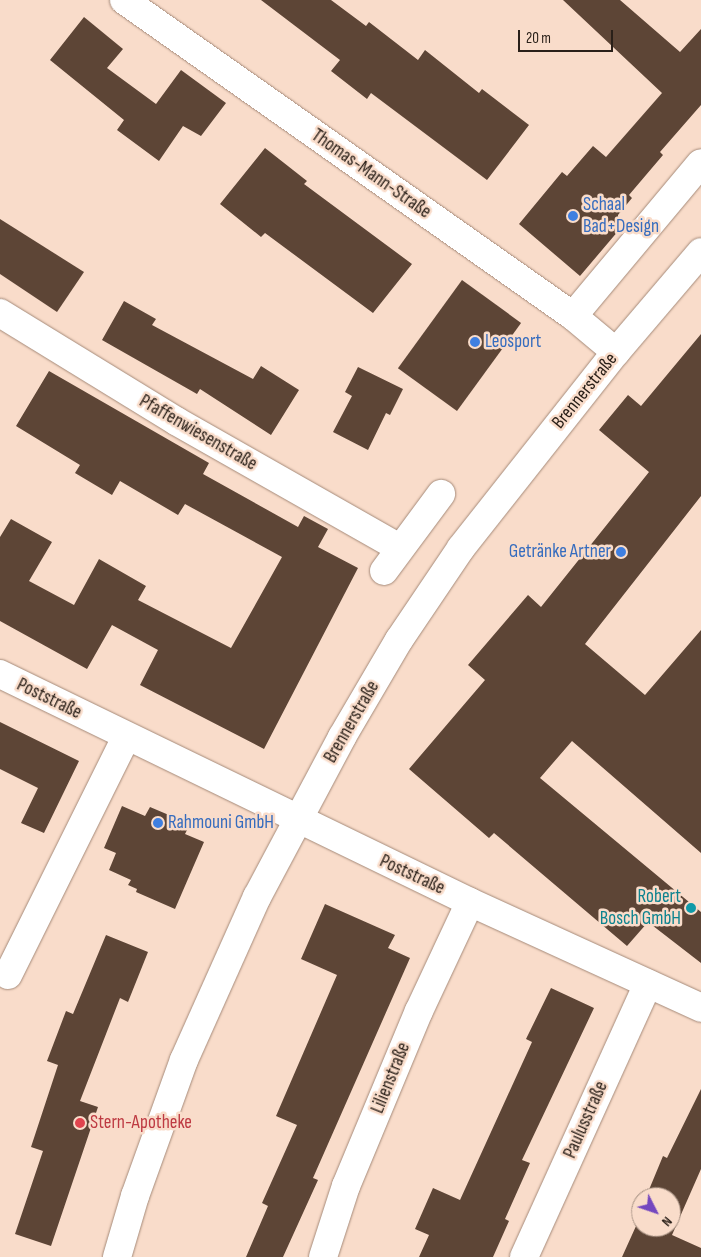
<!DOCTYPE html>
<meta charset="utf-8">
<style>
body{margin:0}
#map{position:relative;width:701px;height:1257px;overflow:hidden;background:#f9dcca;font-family:"Sofia Sans Condensed",sans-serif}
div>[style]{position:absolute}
.building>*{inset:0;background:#5d4536;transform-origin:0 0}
.roads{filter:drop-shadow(0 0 1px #a58a79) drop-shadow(0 0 1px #a58a79)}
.minor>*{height:28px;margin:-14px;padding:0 14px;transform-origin:14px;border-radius:14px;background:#fff}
.secondary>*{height:28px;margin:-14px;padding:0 14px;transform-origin:14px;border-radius:14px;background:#fff}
.dots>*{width:14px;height:14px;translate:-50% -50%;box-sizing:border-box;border:2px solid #f9dcca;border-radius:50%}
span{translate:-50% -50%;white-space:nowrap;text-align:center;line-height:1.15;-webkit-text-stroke:5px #f9dcca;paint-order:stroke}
.street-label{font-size:19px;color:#2a2019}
.shop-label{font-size:19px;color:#366cbe}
.left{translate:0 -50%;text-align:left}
.right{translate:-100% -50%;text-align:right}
.culture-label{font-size:19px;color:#0d838f}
.health-label{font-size:19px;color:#be3a42}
.north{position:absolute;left:631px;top:1187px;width:50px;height:50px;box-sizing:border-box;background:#f9dcca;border:1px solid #a69183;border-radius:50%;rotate:131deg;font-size:14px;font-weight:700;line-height:20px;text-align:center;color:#2a2019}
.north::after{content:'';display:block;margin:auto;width:18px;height:22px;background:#7447bf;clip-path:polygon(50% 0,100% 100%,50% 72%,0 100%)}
.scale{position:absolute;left:518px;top:30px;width:95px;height:22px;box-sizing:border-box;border:2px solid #2a2019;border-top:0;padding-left:6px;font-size:15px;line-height:18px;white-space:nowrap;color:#2a2019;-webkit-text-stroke:4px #f9dcca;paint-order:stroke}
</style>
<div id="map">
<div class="building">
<i style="clip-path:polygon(261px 0,331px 0,366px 26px,369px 22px,418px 60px,425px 50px,479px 93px,482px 89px,529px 125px,487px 180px,371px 93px,367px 99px,331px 71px,340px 60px)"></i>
<i style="clip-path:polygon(563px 0,620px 0,680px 52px,701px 29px,701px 105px,660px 152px,663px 155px,629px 195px,632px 198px,618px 215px,619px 230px,580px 276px,519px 224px,562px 172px,567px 176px,593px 146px,606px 157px,662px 93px)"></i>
<i style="clip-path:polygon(84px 17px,123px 49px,107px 68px,156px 104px,181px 70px,226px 103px,201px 136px,183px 126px,159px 161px,117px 130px,124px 120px,50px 60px)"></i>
<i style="clip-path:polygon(265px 148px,307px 181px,304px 184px,412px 264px,373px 313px,265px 233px,261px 237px,220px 204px)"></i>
<i style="clip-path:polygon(0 219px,84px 272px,57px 312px,0 274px)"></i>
<i style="left:462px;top:280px;width:73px;height:109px;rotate:36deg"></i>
<i style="clip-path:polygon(124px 301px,156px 319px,152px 325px,253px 379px,261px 366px,299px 390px,271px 435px,200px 389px,197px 394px,102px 340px)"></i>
<i style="clip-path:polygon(701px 334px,701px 496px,585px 644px,645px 695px,701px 630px,701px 853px,572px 741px,540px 778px,701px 912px,701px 963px,648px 922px,627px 946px,494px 833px,489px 838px,409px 769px,485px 680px,468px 665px,528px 595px,541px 607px,649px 472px,599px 430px,628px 395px,641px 406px)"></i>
<i style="clip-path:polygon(358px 367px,403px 389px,390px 415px,386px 413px,368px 450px,333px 432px,352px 396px,345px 392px)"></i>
<i style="clip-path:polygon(49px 371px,209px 463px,203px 474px,298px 527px,304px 516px,328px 529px,318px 547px,358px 568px,264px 749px,140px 685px,158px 650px,112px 625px,87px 669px,0 621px,0 537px,11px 519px,52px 542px,29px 581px,74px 605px,99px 559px,146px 586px,138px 600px,231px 648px,282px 557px,185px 504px,178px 515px,120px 481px,112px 495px,75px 473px,80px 465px,16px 426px)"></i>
<i style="clip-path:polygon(0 722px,79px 761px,44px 833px,21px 823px,38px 788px,0 769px)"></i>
<i style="clip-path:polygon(122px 806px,145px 816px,150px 807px,190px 824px,185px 834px,204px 842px,175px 909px,136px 892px,137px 889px,128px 885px,131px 880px,109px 870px,116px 853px,104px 848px)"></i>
<i style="clip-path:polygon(325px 904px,395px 935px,388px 948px,410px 958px,313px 1178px,318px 1180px,283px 1257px,246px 1257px,268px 1206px,262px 1203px,297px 1125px,276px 1116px,337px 975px,301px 959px)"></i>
<i style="clip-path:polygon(106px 935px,148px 952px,128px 1002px,120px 998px,80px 1101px,98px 1107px,51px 1246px,15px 1234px,43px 1151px,31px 1147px,58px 1065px,47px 1061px,66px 1011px,73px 1014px)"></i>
<i style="clip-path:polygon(551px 988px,594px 1008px,522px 1160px,530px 1163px,505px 1219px,509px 1221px,493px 1257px,419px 1257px,429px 1235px,415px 1229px,433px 1188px,460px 1200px,532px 1042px,526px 1039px)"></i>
<i style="clip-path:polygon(701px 1089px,701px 1169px,672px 1235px,701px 1248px,701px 1257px,622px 1257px,641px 1215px,641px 1227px,671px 1227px,671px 1197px,646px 1197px,663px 1156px,667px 1158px)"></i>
</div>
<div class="roads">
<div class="minor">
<i style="left:124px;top:0;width:549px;rotate:35.14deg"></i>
<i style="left:573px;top:316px;width:56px;rotate:39.9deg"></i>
<i style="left:0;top:313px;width:206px;rotate:31.5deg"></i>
<i style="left:176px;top:421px;width:257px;rotate:29.6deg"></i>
<i style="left:573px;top:316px;width:199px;rotate:-50.1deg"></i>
<i style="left:384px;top:571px;width:96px;rotate:-53.5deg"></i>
<i style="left:0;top:674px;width:522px;rotate:25.88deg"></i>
<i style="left:470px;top:902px;width:254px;rotate:24.6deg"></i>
<i style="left:8px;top:975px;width:266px;rotate:-63.6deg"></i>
<i style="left:323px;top:1257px;width:75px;rotate:-72.1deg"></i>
<i style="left:346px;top:1186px;width:190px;rotate:-67.4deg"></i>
<i style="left:419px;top:1011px;width:120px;rotate:-64.9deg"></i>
<i style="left:524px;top:1257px;width:300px;rotate:-65.6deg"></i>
</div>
<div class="secondary">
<i style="left:117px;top:1257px;width:64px;rotate:-73.6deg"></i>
<i style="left:135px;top:1196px;width:145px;rotate:-70.2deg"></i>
<i style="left:184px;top:1060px;width:179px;rotate:-65.9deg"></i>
<i style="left:257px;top:897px;width:181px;rotate:-62deg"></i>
<i style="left:342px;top:737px;width:113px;rotate:-59.6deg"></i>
<i style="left:399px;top:640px;width:111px;rotate:-56deg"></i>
<i style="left:461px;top:548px;width:250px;rotate:-51.7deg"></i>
<i style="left:616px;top:352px;width:131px;rotate:-49.6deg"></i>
</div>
</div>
<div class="dots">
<i style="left:573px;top:216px;background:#3f7fe0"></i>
<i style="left:475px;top:342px;background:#3f7fe0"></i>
<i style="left:621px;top:552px;background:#3f7fe0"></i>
<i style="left:158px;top:823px;background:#3f7fe0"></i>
<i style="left:691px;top:908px;background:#0f9aa8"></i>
<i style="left:80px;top:1123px;background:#e0444e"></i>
</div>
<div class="street-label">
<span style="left:371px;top:174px;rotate:35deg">Thomas-Mann-Straße</span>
<span style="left:585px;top:391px;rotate:-51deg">Brennerstraße</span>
<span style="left:198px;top:433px;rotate:30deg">Pfaffenwiesenstraße</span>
<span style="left:49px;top:699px;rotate:26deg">Poststraße</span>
<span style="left:352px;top:722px;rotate:-60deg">Brennerstraße</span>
<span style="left:412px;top:875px;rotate:25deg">Poststraße</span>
<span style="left:391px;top:1078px;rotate:-68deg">Lilienstraße</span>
<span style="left:586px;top:1120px;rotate:-66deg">Paulusstraße</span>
</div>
<div class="shop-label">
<span class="left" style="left:583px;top:216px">Schaal<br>Bad+Design</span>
<span class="left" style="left:485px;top:342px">Leosport</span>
<span class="right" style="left:611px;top:552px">Getränke Artner</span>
<span class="left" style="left:168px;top:823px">Rahmouni GmbH</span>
</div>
<div class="culture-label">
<span class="right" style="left:681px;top:908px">Robert<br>Bosch GmbH</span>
</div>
<div class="health-label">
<span class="left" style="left:90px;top:1123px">Stern-Apotheke</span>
</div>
<div class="north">N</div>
<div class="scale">20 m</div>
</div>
